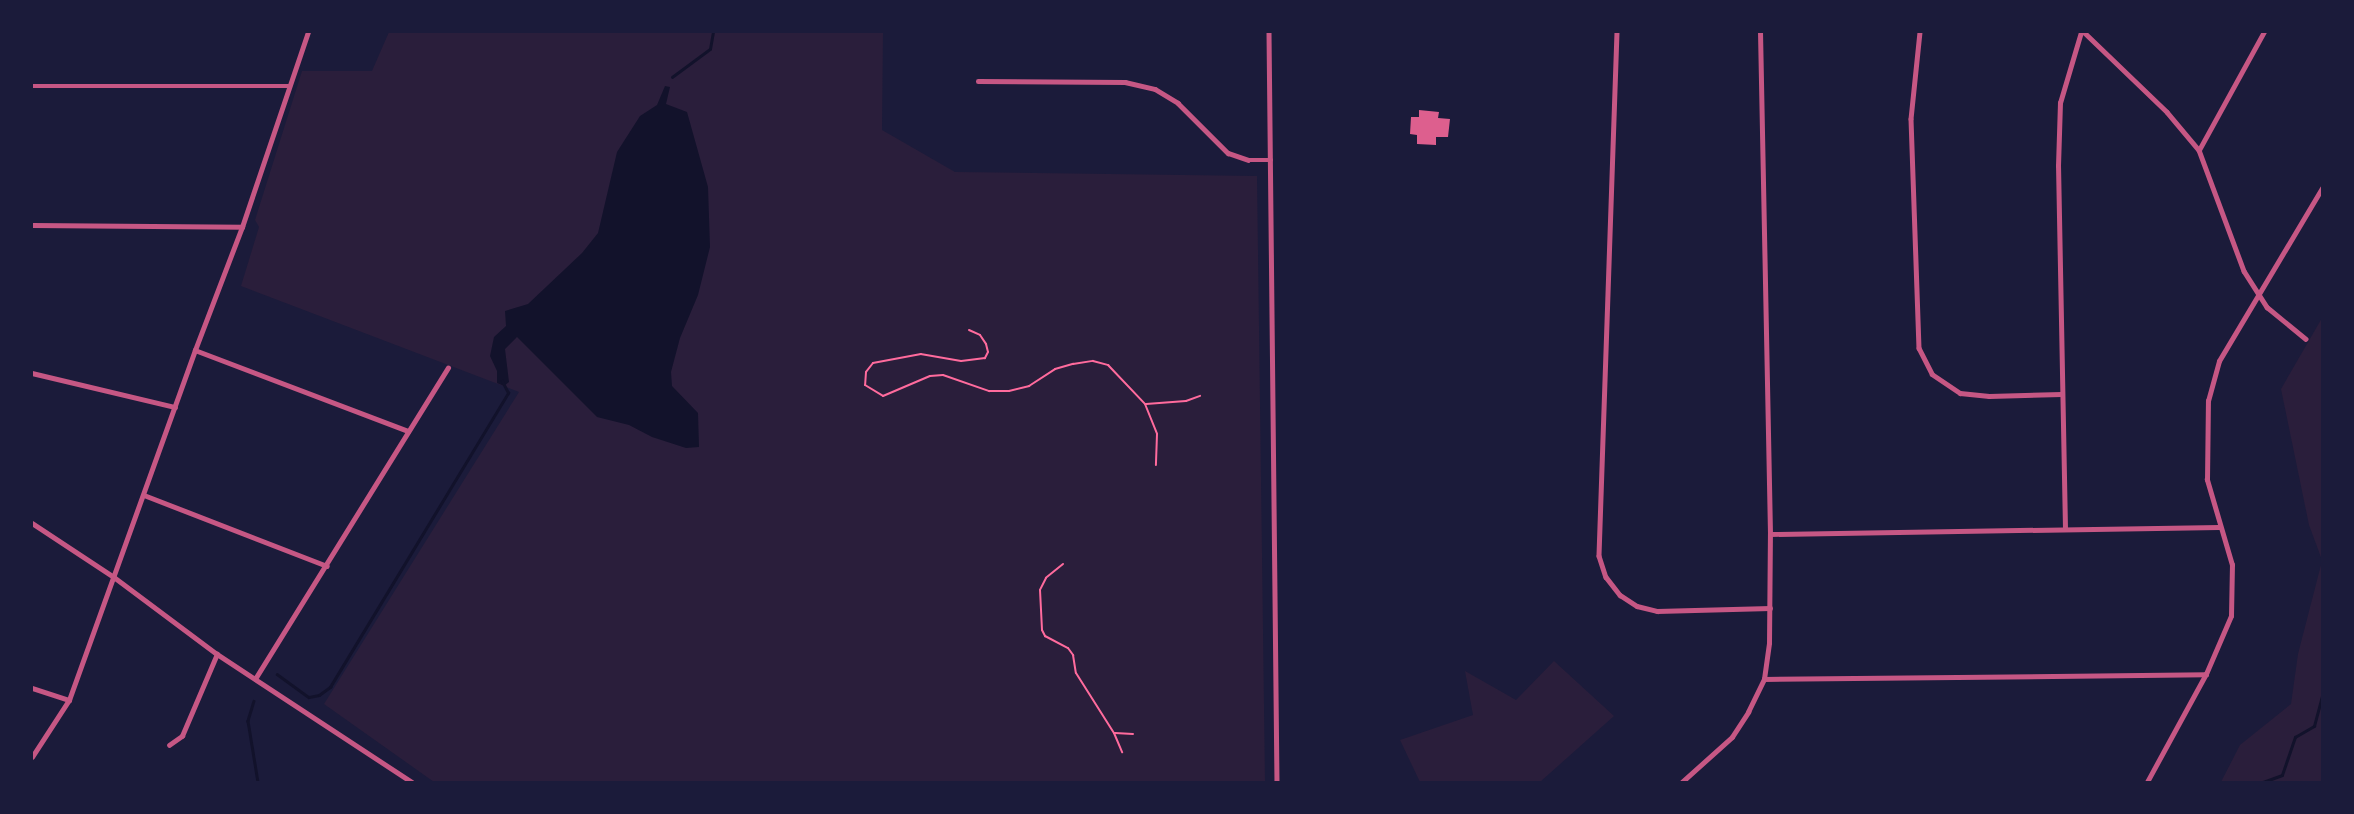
<!DOCTYPE html>
<style>
body{margin:0}
#map{position:relative;width:2354px;height:814px;overflow:hidden;background:#1b1b3a;font-family:Raleway,sans-serif}
div>[style]{position:absolute}
.green>*{inset:0;background:#2a1e3b}
.water>*{inset:0;background:#12122b}
.stream>*{height:2.5px;margin:-1.25px;padding:0 1.25px;transform-origin:1.25px;border-radius:1.25px;background:#12122b}
.building>*{inset:0;background:#dd5f8e}
.path>*{height:2px;margin:-1px;padding:0 1px;transform-origin:1px;border-radius:1px;background:#ff6b9d}
.minor>*{height:4.5px;margin:-2.25px;padding:0 2.25px;transform-origin:2.25px;border-radius:2.25px;background:#c65784}
span{translate:-50% -50%;white-space:nowrap;text-align:center;line-height:1.15;-webkit-text-stroke:5px #1b1b3a;paint-order:stroke}
.frame{position:absolute;inset:0;border:33px solid #1b1b3a;pointer-events:none}
</style>
<div id="map">
<div class="green">
<i style="clip-path:polygon(389px 32px,883px 32px,882px 130px,955px 172px,1257px 176px,1265px 782px,434px 782px,324px 704px,519px 392px,241px 286px,259px 227px,255px 220px,302px 71px,372px 71px)"></i>
<i style="clip-path:polygon(2322px 318px,2322px 560px,2309px 525px,2281px 389px)"></i>
<i style="clip-path:polygon(2322px 561px,2322px 782px,2221px 782px,2240px 745px,2291px 704px,2298px 654px)"></i>
<i style="clip-path:polygon(1554px 661px,1614px 716px,1540px 782px,1420px 782px,1400px 740px,1473px 715px,1465px 671px,1516px 700px)"></i>
</div>
<div class="water">
<i style="clip-path:polygon(665px 86px,670px 87px,666px 104px,687px 112px,708px 187px,710px 247px,698px 295px,680px 338px,671px 372px,672px 386px,698px 413px,699px 447px,686px 448px,652px 437px,629px 425px,597px 417px,517px 337px,505px 349px,509px 382px,504px 386px,497px 383px,497px 371px,490px 356px,494px 337px,506px 326px,505px 311px,528px 304px,582px 253px,598px 233px,617px 152px,640px 116px,657px 105px)"></i>
</div>
<div class="stream">
<i style="left:672px;top:77px;width:47px;rotate:-36.4deg"></i>
<i style="left:710px;top:49px;width:17px;rotate:-80deg"></i>
<i style="left:277px;top:674px;width:39px;rotate:36deg"></i>
<i style="left:309px;top:697px;width:10px;rotate:-11deg"></i>
<i style="left:319px;top:695px;width:14px;rotate:-36deg"></i>
<i style="left:330px;top:687px;width:344px;rotate:-58.8deg"></i>
<i style="left:508px;top:393px;width:13px;rotate:-117deg"></i>
<i style="left:254px;top:701px;width:21px;rotate:107deg"></i>
<i style="left:248px;top:721px;width:62px;rotate:80.7deg"></i>
<i style="left:2263px;top:782px;width:20px;rotate:-20deg"></i>
<i style="left:2282px;top:775px;width:40px;rotate:-71.1deg"></i>
<i style="left:2295px;top:737px;width:22px;rotate:-30deg"></i>
<i style="left:2314px;top:726px;width:31px;rotate:-75deg"></i>
</div>
<div class="building">
<i style="clip-path:polygon(1419px 110px,1439px 112px,1438px 118px,1450px 119px,1448px 137px,1436px 137px,1436px 145px,1417px 144px,1417px 135px,1410px 134px,1411px 117px,1419px 117px)"></i>
</div>
<div class="path">
<i style="left:969px;top:330px;width:12px;rotate:24deg"></i>
<i style="left:980px;top:335px;width:11px;rotate:56deg"></i>
<i style="left:986px;top:344px;width:8px;rotate:76deg"></i>
<i style="left:988px;top:352px;width:7px;rotate:117deg"></i>
<i style="left:985px;top:358px;width:24px;rotate:173deg"></i>
<i style="left:961px;top:361px;width:41px;rotate:-170.1deg"></i>
<i style="left:921px;top:354px;width:49px;rotate:169.4deg"></i>
<i style="left:873px;top:363px;width:11px;rotate:128deg"></i>
<i style="left:866px;top:372px;width:13px;rotate:94deg"></i>
<i style="left:865px;top:385px;width:21px;rotate:31deg"></i>
<i style="left:883px;top:396px;width:51px;rotate:-23.1deg"></i>
<i style="left:930px;top:376px;width:13px;rotate:-4deg"></i>
<i style="left:943px;top:375px;width:49px;rotate:19.2deg"></i>
<i style="left:989px;top:391px;width:20px"></i>
<i style="left:1009px;top:391px;width:21px;rotate:-14deg"></i>
<i style="left:1029px;top:386px;width:31px;rotate:-33deg"></i>
<i style="left:1055px;top:369px;width:19px;rotate:-16deg"></i>
<i style="left:1073px;top:364px;width:20px;rotate:-9deg"></i>
<i style="left:1093px;top:361px;width:16px;rotate:15deg"></i>
<i style="left:1108px;top:365px;width:54px;rotate:46.5deg"></i>
<i style="left:1145px;top:404px;width:32px;rotate:68deg"></i>
<i style="left:1157px;top:434px;width:31px;rotate:92deg"></i>
<i style="left:1146px;top:404px;width:40px;rotate:-4.3deg"></i>
<i style="left:1186px;top:401px;width:15px;rotate:-20deg"></i>
<i style="left:1063px;top:564px;width:22px;rotate:141deg"></i>
<i style="left:1046px;top:578px;width:13px;rotate:117deg"></i>
<i style="left:1040px;top:590px;width:40px;rotate:87.1deg"></i>
<i style="left:1042px;top:630px;width:7px;rotate:63deg"></i>
<i style="left:1045px;top:636px;width:26px;rotate:28deg"></i>
<i style="left:1068px;top:648px;width:9px;rotate:54deg"></i>
<i style="left:1073px;top:655px;width:18px;rotate:81deg"></i>
<i style="left:1076px;top:673px;width:71px;rotate:57.7deg"></i>
<i style="left:1114px;top:733px;width:21px;rotate:67deg"></i>
<i style="left:1115px;top:733px;width:18px;rotate:3deg"></i>
</div>
<div class="minor">
<i style="left:1269px;top:32px;width:750px;rotate:89.39deg"></i>
<i style="left:1617px;top:32px;width:524px;rotate:91.97deg"></i>
<i style="left:1599px;top:556px;width:22px;rotate:72deg"></i>
<i style="left:1606px;top:577px;width:23px;rotate:52deg"></i>
<i style="left:1620px;top:595px;width:20px;rotate:33deg"></i>
<i style="left:1637px;top:606px;width:21px;rotate:14deg"></i>
<i style="left:1657px;top:611px;width:113px;rotate:-1.5deg"></i>
<i style="left:1920px;top:32px;width:87px;rotate:95.9deg"></i>
<i style="left:1911px;top:119px;width:229px;rotate:88deg"></i>
<i style="left:1919px;top:348px;width:29px;rotate:63deg"></i>
<i style="left:1932px;top:374px;width:34px;rotate:34deg"></i>
<i style="left:1960px;top:393px;width:29px;rotate:6deg"></i>
<i style="left:1989px;top:396px;width:72px;rotate:-1.6deg"></i>
<i style="left:2084px;top:32px;width:115px;rotate:43.9deg"></i>
<i style="left:2167px;top:112px;width:50px;rotate:49.9deg"></i>
<i style="left:2199px;top:150px;width:129px;rotate:69.6deg"></i>
<i style="left:2244px;top:271px;width:43px;rotate:57.4deg"></i>
<i style="left:2267px;top:307px;width:50px;rotate:39.4deg"></i>
<i style="left:978px;top:81px;width:147px;rotate:0.4deg"></i>
<i style="left:1125px;top:82px;width:31px;rotate:13deg"></i>
<i style="left:1155px;top:89px;width:27px;rotate:31deg"></i>
<i style="left:1178px;top:103px;width:71px;rotate:45deg"></i>
<i style="left:1228px;top:153px;width:21px;rotate:19deg"></i>
<i style="left:1248px;top:160px;width:23px"></i>
<i style="left:32px;top:86px;width:257px"></i>
<i style="left:2199px;top:150px;width:135px;rotate:-61.2deg"></i>
<i style="left:32px;top:225px;width:210px;rotate:0.5deg"></i>
<i style="left:195px;top:350px;width:228px;rotate:20.8deg"></i>
<i style="left:32px;top:373px;width:147px;rotate:13.4deg"></i>
<i style="left:144px;top:495px;width:196px;rotate:21.2deg"></i>
<i style="left:32px;top:523px;width:98px;rotate:33.4deg"></i>
<i style="left:114px;top:577px;width:129px;rotate:36.8deg"></i>
<i style="left:217px;top:654px;width:233px;rotate:33.3deg"></i>
<i style="left:2065px;top:529px;width:363px;rotate:-91.1deg"></i>
<i style="left:2058px;top:166px;width:63px;rotate:-88.2deg"></i>
<i style="left:2060px;top:103px;width:74px;rotate:-73.5deg"></i>
<i style="left:1770px;top:534px;width:449px;rotate:-0.9deg"></i>
<i style="left:255px;top:679px;width:366px;rotate:-58.2deg"></i>
<i style="left:1764px;top:679px;width:442px;rotate:-0.6deg"></i>
<i style="left:32px;top:688px;width:39px;rotate:18deg"></i>
<i style="left:169px;top:745px;width:16px;rotate:-35deg"></i>
<i style="left:182px;top:736px;width:89px;rotate:-66.9deg"></i>
<i style="left:32px;top:757px;width:68px;rotate:-57deg"></i>
<i style="left:69px;top:700px;width:372px;rotate:-70.2deg"></i>
<i style="left:195px;top:350px;width:132px;rotate:-69.1deg"></i>
<i style="left:242px;top:227px;width:206px;rotate:-71.3deg"></i>
<i style="left:1682px;top:782px;width:67px;rotate:-42deg"></i>
<i style="left:1732px;top:737px;width:30px;rotate:-57deg"></i>
<i style="left:1748px;top:712px;width:37px;rotate:-64deg"></i>
<i style="left:1764px;top:679px;width:36px;rotate:-82deg"></i>
<i style="left:1769px;top:643px;width:109px;rotate:-89.5deg"></i>
<i style="left:1770px;top:534px;width:502px;rotate:-91.14deg"></i>
<i style="left:2147px;top:782px;width:123px;rotate:-61.4deg"></i>
<i style="left:2206px;top:674px;width:63px;rotate:-66.7deg"></i>
<i style="left:2231px;top:616px;width:51px;rotate:-88.9deg"></i>
<i style="left:2232px;top:565px;width:89px;rotate:-106.4deg"></i>
<i style="left:2207px;top:480px;width:79px;rotate:-89.3deg"></i>
<i style="left:2208px;top:401px;width:41px;rotate:-74.6deg"></i>
<i style="left:2219px;top:361px;width:201px;rotate:-59.2deg"></i>
</div>
<div class="frame"></div>
</div>
